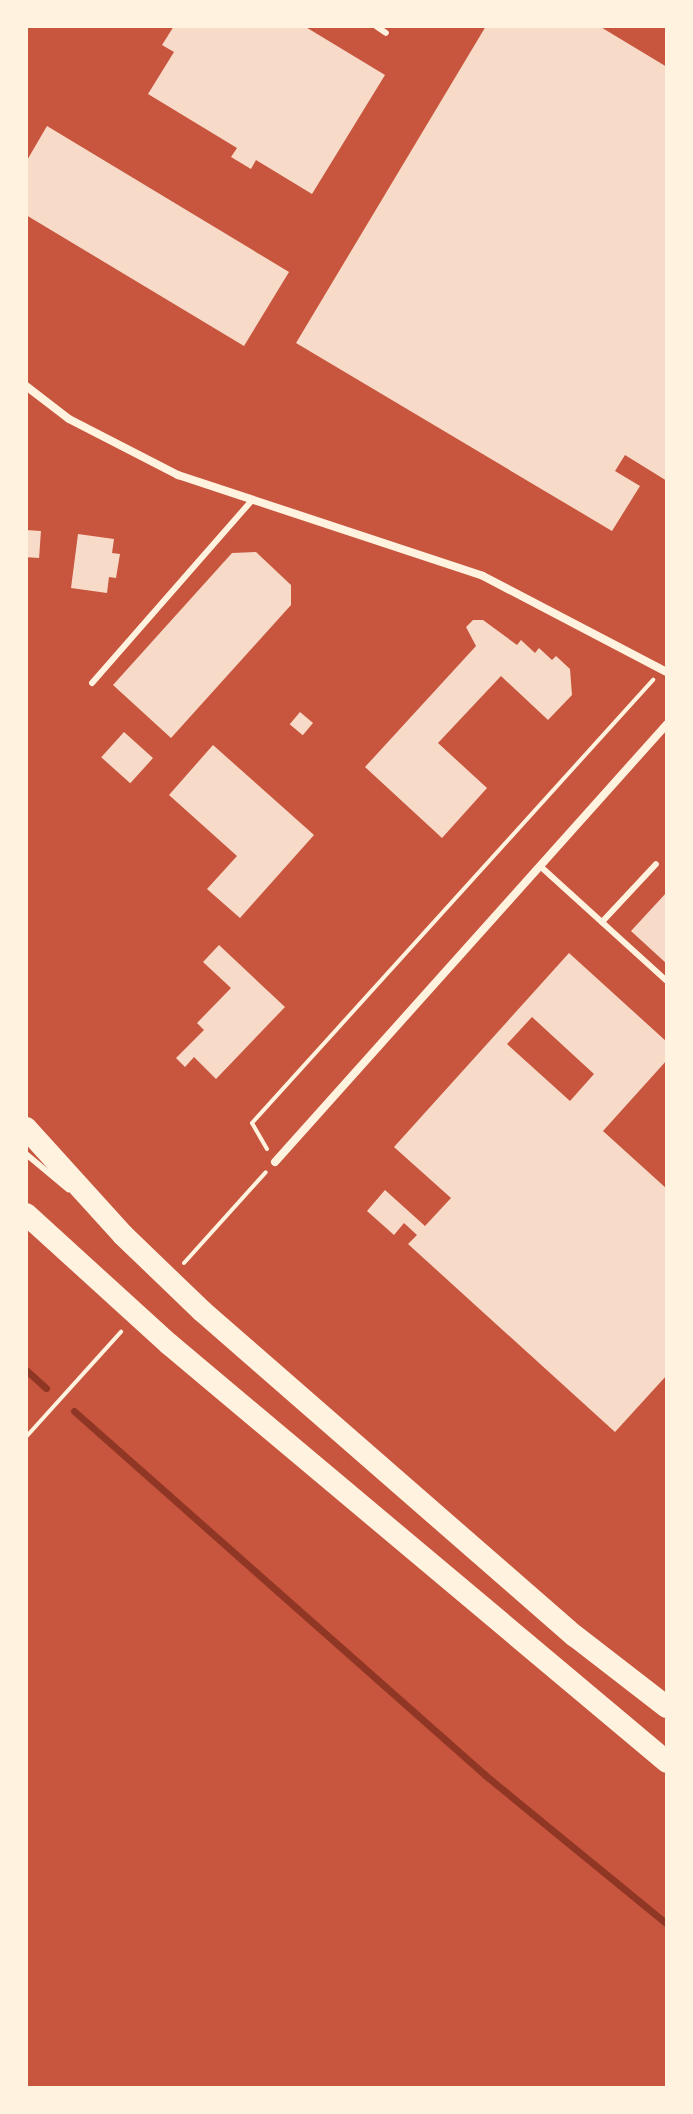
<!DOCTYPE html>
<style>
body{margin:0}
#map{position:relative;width:693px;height:2114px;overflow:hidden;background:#c8553d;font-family:Manrope,sans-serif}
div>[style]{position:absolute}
.stream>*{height:7px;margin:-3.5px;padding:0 3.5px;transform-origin:3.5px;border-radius:3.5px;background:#8f3625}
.building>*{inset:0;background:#f7dbc8;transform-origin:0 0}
.path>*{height:4px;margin:-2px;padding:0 2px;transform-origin:2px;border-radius:2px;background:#fff3e0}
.service>*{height:6px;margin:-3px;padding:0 3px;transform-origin:3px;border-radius:3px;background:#fff3e0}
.minor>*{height:8px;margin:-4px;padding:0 4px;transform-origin:4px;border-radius:4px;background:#fff3e0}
.trunk>*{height:22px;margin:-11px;padding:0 11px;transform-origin:11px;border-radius:11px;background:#fff3e0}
span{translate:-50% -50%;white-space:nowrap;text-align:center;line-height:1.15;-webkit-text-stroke:6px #fff3e0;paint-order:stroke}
.frame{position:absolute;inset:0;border:28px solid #fff3e0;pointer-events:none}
</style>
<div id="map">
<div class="stream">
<i style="left:26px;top:1370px;width:27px;rotate:42deg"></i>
<i style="left:74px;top:1411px;width:549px;rotate:41.53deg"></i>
<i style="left:485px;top:1775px;width:235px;rotate:39.3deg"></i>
</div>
<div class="building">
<i style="clip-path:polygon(174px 26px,304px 26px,385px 75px,312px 194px,256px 160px,251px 169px,231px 157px,237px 148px,148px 94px,174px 52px,162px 45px)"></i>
<i style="clip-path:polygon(486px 26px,599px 26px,667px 67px,667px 481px,625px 455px,615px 471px,640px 486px,612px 531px,296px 343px)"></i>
<i style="clip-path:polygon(47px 126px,289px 272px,244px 346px,26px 215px,26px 162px)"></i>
<i style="left:26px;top:530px;width:15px;height:27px;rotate:4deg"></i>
<i style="clip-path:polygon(78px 534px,114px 539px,112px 553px,120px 554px,116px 578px,109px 577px,107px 593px,71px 588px)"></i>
<i style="clip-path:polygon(256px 552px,291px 585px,291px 605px,171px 738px,113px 685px,232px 553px)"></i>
<i style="clip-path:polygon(473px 620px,483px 620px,517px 645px,521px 640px,535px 653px,539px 648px,552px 660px,556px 656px,570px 669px,572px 695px,548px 720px,501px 676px,438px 743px,487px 788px,442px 838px,365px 767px,476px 646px,466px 627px)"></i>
<i style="left:300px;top:712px;width:17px;height:16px;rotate:40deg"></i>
<i style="left:124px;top:732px;width:39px;height:34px;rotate:42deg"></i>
<i style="clip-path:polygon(213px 745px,314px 835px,240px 918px,207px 889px,237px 856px,169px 795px)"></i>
<i style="clip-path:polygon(667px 892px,667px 964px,631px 931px)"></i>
<i style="clip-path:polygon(219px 945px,285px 1007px,216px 1079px,194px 1057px,185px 1067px,176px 1058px,204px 1030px,197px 1023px,231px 988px,203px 962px)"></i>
<i style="clip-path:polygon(evenodd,569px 953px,667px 1042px,667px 1060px,603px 1131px,667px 1189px,667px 1375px,615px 1432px,408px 1244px,417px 1235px,404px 1223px,394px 1235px,367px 1211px,385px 1190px,425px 1226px,451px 1198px,394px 1147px,569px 953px,532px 1017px,594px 1074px,570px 1101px,507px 1044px,532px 1017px)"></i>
</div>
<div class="path">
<i style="left:267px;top:1149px;width:30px;rotate:-120deg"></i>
<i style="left:252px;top:1123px;width:598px;rotate:-47.85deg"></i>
<i style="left:184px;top:1263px;width:122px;rotate:-48deg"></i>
<i style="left:26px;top:1437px;width:142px;rotate:-47.9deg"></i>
</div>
<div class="service">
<i style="left:376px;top:26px;width:12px;rotate:35deg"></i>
<i style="left:92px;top:683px;width:244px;rotate:-48.8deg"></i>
<i style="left:540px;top:866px;width:171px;rotate:42.2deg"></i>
<i style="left:602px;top:922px;width:79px;rotate:-47deg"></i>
<i style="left:26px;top:1154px;width:55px;rotate:39.8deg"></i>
</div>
<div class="minor">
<i style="left:26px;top:386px;width:54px;rotate:37.5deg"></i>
<i style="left:69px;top:419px;width:123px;rotate:27.2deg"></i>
<i style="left:178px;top:475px;width:321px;rotate:18.3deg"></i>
<i style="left:483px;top:576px;width:208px;rotate:27.6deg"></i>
<i style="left:275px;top:1162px;width:588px;rotate:-48.17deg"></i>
</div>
<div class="trunk">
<i style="left:26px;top:1128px;width:144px;rotate:47.8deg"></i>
<i style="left:123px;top:1235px;width:110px;rotate:43.9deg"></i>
<i style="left:202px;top:1311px;width:495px;rotate:41.1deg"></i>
<i style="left:575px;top:1636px;width:116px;rotate:37.7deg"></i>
<i style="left:26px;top:1214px;width:193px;rotate:42.3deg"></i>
<i style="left:169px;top:1344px;width:650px;rotate:40.01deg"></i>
</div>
<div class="frame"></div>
</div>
